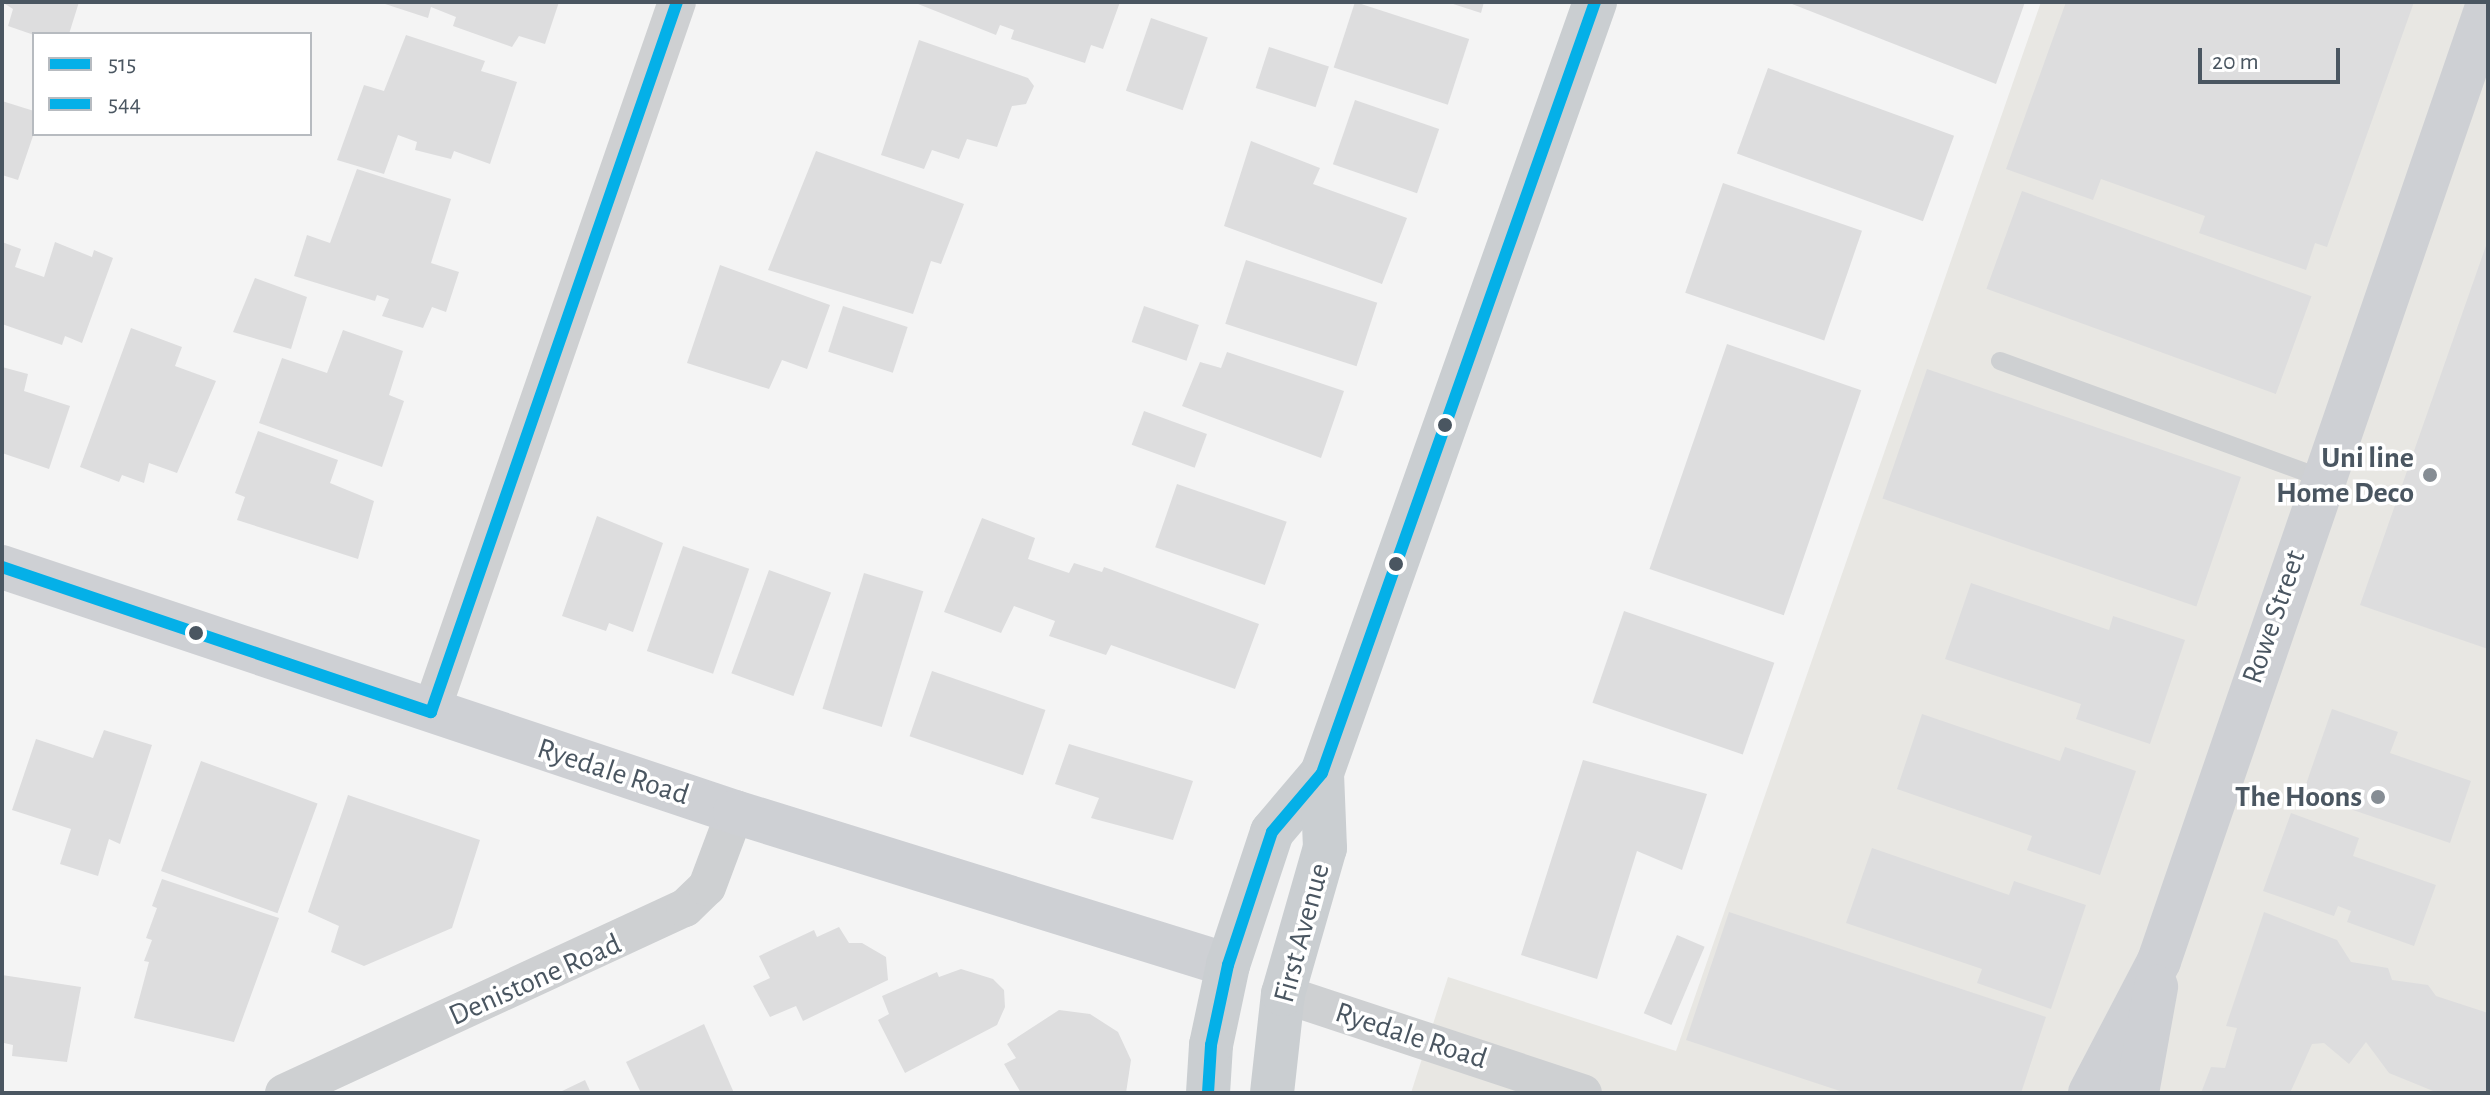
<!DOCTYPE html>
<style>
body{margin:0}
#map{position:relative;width:2490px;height:1095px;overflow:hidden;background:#f4f4f4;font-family:"Alegreya Sans",sans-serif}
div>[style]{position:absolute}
.commercial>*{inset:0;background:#e8e7e3}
.building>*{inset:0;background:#ddddde;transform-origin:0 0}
.lane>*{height:18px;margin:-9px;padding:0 9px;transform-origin:9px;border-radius:9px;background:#ced0d2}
.street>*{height:38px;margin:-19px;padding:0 19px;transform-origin:19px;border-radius:19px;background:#ced0d2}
.secondary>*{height:44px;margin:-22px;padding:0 22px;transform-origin:22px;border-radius:22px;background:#ced0d4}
.primary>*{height:44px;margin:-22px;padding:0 22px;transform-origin:22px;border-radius:22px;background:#caced1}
.bus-1>*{height:12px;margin:-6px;padding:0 6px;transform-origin:6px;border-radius:6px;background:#04b0e8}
.bus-2>*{height:12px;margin:-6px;padding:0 6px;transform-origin:6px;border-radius:6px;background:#04b0e8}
.dots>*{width:22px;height:22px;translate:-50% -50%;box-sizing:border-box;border:4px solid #fff;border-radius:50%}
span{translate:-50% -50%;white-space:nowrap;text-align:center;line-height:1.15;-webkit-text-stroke:7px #fff;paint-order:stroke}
.poi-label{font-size:30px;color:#4a5661;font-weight:700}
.right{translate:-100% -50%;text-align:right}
.street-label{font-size:30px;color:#4a5661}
.frame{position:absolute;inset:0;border:4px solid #4a5661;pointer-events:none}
.legend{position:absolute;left:32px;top:32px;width:280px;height:104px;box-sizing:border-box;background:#fff;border:2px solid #b7bbc0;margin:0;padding:10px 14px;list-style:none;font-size:24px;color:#4a5661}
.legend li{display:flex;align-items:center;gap:16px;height:40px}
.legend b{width:40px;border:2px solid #b7bbc0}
.scale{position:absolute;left:2198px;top:48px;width:142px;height:36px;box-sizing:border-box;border:4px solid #4a5661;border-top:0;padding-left:10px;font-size:24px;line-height:28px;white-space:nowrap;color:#4a5661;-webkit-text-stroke:6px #fff;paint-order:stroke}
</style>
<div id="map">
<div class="commercial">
<i style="clip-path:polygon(2041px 2px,2488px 2px,2488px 1093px,1411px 1093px,1448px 977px,1676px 1051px)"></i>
</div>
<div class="building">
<i style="clip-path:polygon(2px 2px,79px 2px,69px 34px,34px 35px,8px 26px,13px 9px)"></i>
<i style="clip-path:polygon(379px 2px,559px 2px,545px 44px,519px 36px,512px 47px,453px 26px,456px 17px,431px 7px,428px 18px)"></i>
<i style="clip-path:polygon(913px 2px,1120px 2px,1103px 49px,1091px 45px,1085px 63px,1011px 39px,1014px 30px,1000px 25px,996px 35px)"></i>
<i style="left:1355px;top:2px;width:120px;height:69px;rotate:18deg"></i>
<i style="clip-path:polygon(1447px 2px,1484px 2px,1481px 13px)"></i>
<i style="clip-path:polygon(1787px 2px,2025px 2px,1996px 84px)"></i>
<i style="clip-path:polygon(2066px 2px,2414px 2px,2327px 247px,2315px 243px,2306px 270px,2199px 233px,2205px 216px,2101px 179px,2093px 200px,2006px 169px)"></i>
<i style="left:1151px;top:18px;width:60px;height:77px;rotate:19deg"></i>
<i style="clip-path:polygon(406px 35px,485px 61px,481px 71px,517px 82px,490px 164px,454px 151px,451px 159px,415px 150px,417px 142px,398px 135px,384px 174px,337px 160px,364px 85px,384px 91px)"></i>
<i style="clip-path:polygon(919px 40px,1028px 78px,1034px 86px,1026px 104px,1012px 106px,997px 147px,967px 139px,959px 159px,932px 150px,924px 169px,881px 155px)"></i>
<i style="left:1269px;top:47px;width:63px;height:43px;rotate:18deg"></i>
<i style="left:1768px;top:68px;width:198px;height:91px;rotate:20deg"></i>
<i style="left:1355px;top:100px;width:89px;height:68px;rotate:19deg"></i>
<i style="clip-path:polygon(2px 101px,34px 111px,34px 133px,18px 180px,2px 175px)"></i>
<i style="clip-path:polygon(1251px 141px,1320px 168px,1313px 184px,1407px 218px,1382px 284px,1224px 226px)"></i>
<i style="clip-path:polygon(816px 151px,964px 204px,941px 264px,931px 261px,913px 314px,768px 270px)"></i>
<i style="clip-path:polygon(357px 169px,451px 199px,431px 263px,459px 272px,446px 312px,432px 307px,423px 328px,382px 316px,389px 299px,377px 295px,375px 301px,294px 276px,307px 235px,330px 243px)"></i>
<i style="left:1723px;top:183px;width:147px;height:116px;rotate:19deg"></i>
<i style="left:2022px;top:191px;width:308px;height:104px;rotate:20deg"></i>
<i style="clip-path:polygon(2488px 240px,2488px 649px,2360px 605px)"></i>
<i style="clip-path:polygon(2px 242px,21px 249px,15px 267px,44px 277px,55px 242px,92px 257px,94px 250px,113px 258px,82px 343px,65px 336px,62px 345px,2px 324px)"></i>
<i style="left:1246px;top:260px;width:138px;height:67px;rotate:18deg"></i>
<i style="clip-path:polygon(720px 265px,830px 305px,807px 369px,782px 360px,769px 389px,687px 363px)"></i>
<i style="clip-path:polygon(255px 278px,307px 297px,291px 349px,233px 332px)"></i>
<i style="left:843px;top:306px;width:68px;height:48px;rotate:18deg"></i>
<i style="left:1144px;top:306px;width:58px;height:38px;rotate:19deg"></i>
<i style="clip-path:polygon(131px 328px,182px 347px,175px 366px,216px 381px,177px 473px,149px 463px,144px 483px,122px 475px,119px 482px,80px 467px)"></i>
<i style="clip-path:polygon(343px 330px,403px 351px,389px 395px,404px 401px,382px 467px,259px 423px,282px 358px,327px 373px)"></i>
<i style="left:1727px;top:344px;width:142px;height:238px;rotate:19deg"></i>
<i style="clip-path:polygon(1227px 352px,1344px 391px,1321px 458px,1182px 406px,1200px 362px,1221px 368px)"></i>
<i style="clip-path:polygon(2px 367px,28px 374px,24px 391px,70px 406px,49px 469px,2px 453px)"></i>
<i style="left:1927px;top:369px;width:332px;height:137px;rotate:19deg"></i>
<i style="left:1144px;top:411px;width:67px;height:36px;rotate:20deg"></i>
<i style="clip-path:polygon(258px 431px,338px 460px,330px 483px,374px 501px,358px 559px,237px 520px,245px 497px,235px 493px)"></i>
<i style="left:1177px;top:484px;width:116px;height:67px;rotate:19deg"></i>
<i style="clip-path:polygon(597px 516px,663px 543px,633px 632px,609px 623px,606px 631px,562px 616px)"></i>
<i style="clip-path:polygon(982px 518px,1035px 538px,1028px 559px,1069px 573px,1074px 563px,1102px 572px,1104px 567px,1259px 624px,1235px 689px,1111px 645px,1106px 655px,1049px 636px,1055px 621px,1014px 606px,1001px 633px,944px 612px)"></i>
<i style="left:683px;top:546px;width:70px;height:111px;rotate:19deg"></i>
<i style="left:769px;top:570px;width:66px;height:110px;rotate:20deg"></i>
<i style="left:864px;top:573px;width:62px;height:142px;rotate:17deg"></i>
<i style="clip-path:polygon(1971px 583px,2109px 630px,2113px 616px,2185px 640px,2150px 744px,2076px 719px,2081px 704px,1945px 659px)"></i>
<i style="left:1624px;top:611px;width:159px;height:97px;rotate:19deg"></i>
<i style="left:932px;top:671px;width:120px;height:69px;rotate:19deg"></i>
<i style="clip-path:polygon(2332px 709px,2398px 732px,2390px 753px,2471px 781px,2450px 843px,2303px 793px)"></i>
<i style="clip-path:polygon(1922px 714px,2060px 761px,2065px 747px,2136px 771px,2100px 875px,2027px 850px,2032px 836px,1897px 789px)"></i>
<i style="clip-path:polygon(104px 730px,152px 745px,120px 844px,109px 839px,98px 876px,60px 864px,71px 829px,12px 810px,36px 739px,93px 758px)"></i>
<i style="clip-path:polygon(1069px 744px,1193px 781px,1173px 840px,1091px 818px,1099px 798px,1055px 784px)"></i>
<i style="clip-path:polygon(1583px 760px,1707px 794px,1682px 870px,1637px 851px,1597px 979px,1521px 955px)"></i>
<i style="left:201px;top:761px;width:124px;height:117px;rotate:20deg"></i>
<i style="clip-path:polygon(348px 795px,480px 840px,452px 928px,364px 966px,331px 952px,339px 926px,308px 912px)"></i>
<i style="clip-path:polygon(2291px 813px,2359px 838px,2353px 856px,2436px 885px,2414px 946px,2347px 922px,2351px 911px,2338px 906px,2334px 916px,2263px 891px)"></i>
<i style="clip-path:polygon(1872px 848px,2009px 895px,2014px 881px,2086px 905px,2051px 1009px,1977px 983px,1982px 969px,1846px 923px)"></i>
<i style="clip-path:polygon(162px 879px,279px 918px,234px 1042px,134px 1018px,149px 962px,144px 961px,152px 940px,146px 938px,157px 908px,152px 906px)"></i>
<i style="clip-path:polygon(1729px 912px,2046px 1017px,2021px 1093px,1846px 1093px,1686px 1040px)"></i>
<i style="clip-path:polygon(2264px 912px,2337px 940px,2351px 962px,2388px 968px,2392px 980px,2428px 985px,2436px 996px,2488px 1013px,2488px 1093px,2438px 1093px,2389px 1073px,2366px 1042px,2349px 1064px,2324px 1043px,2312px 1044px,2290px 1093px,2201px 1093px,2211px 1067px,2225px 1068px,2237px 1028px,2226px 1026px)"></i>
<i style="clip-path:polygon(839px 927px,849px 943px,862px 943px,886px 957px,888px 980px,803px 1021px,796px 1006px,770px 1017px,753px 986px,770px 978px,759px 956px,814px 930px,817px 937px)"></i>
<i style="left:1677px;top:935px;width:30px;height:85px;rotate:23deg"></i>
<i style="clip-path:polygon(961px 969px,993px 979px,1004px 990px,1005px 1007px,997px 1025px,905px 1073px,878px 1020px,889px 1014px,882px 996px,937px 972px,939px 977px)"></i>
<i style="clip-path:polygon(2px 975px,81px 987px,67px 1062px,12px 1056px,13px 1045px,4px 1043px,2px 1031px)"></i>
<i style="clip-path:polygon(1059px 1010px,1090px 1014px,1118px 1032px,1131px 1060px,1126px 1093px,1021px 1093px,1004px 1064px,1016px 1058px,1007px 1044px)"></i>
<i style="clip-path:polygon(704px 1024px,734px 1093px,641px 1093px,626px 1062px)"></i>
<i style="clip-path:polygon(585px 1080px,591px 1093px,558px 1093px)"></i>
</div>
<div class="lane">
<i style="left:2000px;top:361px;width:342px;rotate:20deg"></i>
</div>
<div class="street">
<i style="left:431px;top:712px;width:751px;rotate:-70.89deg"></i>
<i style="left:1283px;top:994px;width:316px;rotate:18.3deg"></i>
<i style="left:284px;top:1093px;width:442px;rotate:-24.8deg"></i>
<i style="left:685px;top:908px;width:30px;rotate:-44deg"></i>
<i style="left:707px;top:887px;width:80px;rotate:-69.5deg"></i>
</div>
<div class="secondary">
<i style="left:2px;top:567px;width:773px;rotate:18.48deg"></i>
<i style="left:735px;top:812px;width:516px;rotate:17.24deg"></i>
<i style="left:2090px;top:1093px;width:149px;rotate:-62.4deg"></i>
<i style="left:2159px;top:961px;width:1012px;rotate:-71.03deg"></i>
<i style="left:2137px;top:1093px;width:108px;rotate:-79.8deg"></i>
</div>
<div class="primary">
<i style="left:1208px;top:1093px;width:48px;rotate:-86.4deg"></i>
<i style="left:1211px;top:1045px;width:82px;rotate:-78deg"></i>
<i style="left:1228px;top:965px;width:140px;rotate:-71.7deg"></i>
<i style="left:1272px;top:832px;width:77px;rotate:-49.7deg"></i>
<i style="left:1322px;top:773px;width:818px;rotate:-70.5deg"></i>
<i style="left:1272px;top:1093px;width:100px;rotate:-83.7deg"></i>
<i style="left:1283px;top:994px;width:152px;rotate:-74deg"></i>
<i style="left:1325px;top:848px;width:75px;rotate:-92.3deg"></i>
</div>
<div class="bus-1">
<i style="left:2px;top:567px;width:453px;rotate:18.7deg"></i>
<i style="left:431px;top:712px;width:751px;rotate:-70.89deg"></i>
</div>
<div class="bus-2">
<i style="left:1208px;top:1093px;width:48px;rotate:-86.4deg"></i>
<i style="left:1211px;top:1045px;width:82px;rotate:-78deg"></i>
<i style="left:1228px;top:965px;width:140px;rotate:-71.7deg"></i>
<i style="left:1272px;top:832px;width:77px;rotate:-49.7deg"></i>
<i style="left:1322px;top:773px;width:818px;rotate:-70.5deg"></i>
</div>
<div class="dots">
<i style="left:1445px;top:425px;background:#4a5661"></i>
<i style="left:2430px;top:475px;background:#868d94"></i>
<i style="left:1396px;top:564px;background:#4a5661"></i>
<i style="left:196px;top:633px;background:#4a5661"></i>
<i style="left:2378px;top:797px;background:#868d94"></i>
</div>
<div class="poi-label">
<span class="right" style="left:2414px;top:475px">Uni line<br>Home Deco</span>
<span class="right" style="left:2362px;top:797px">The Hoons</span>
</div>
<div class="street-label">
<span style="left:2274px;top:617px;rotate:-71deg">Rowe Street</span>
<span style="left:613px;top:772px;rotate:18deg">Ryedale Road</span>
<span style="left:1302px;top:933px;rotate:-75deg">First Avenue</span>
<span style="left:535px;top:980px;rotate:-24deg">Denistone Road</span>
<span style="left:1411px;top:1036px;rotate:18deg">Ryedale Road</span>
</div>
<div class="frame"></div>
<ul class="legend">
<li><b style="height:10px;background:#04b0e8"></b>515</li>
<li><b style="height:10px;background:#04b0e8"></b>544</li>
</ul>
<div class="scale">20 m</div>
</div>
